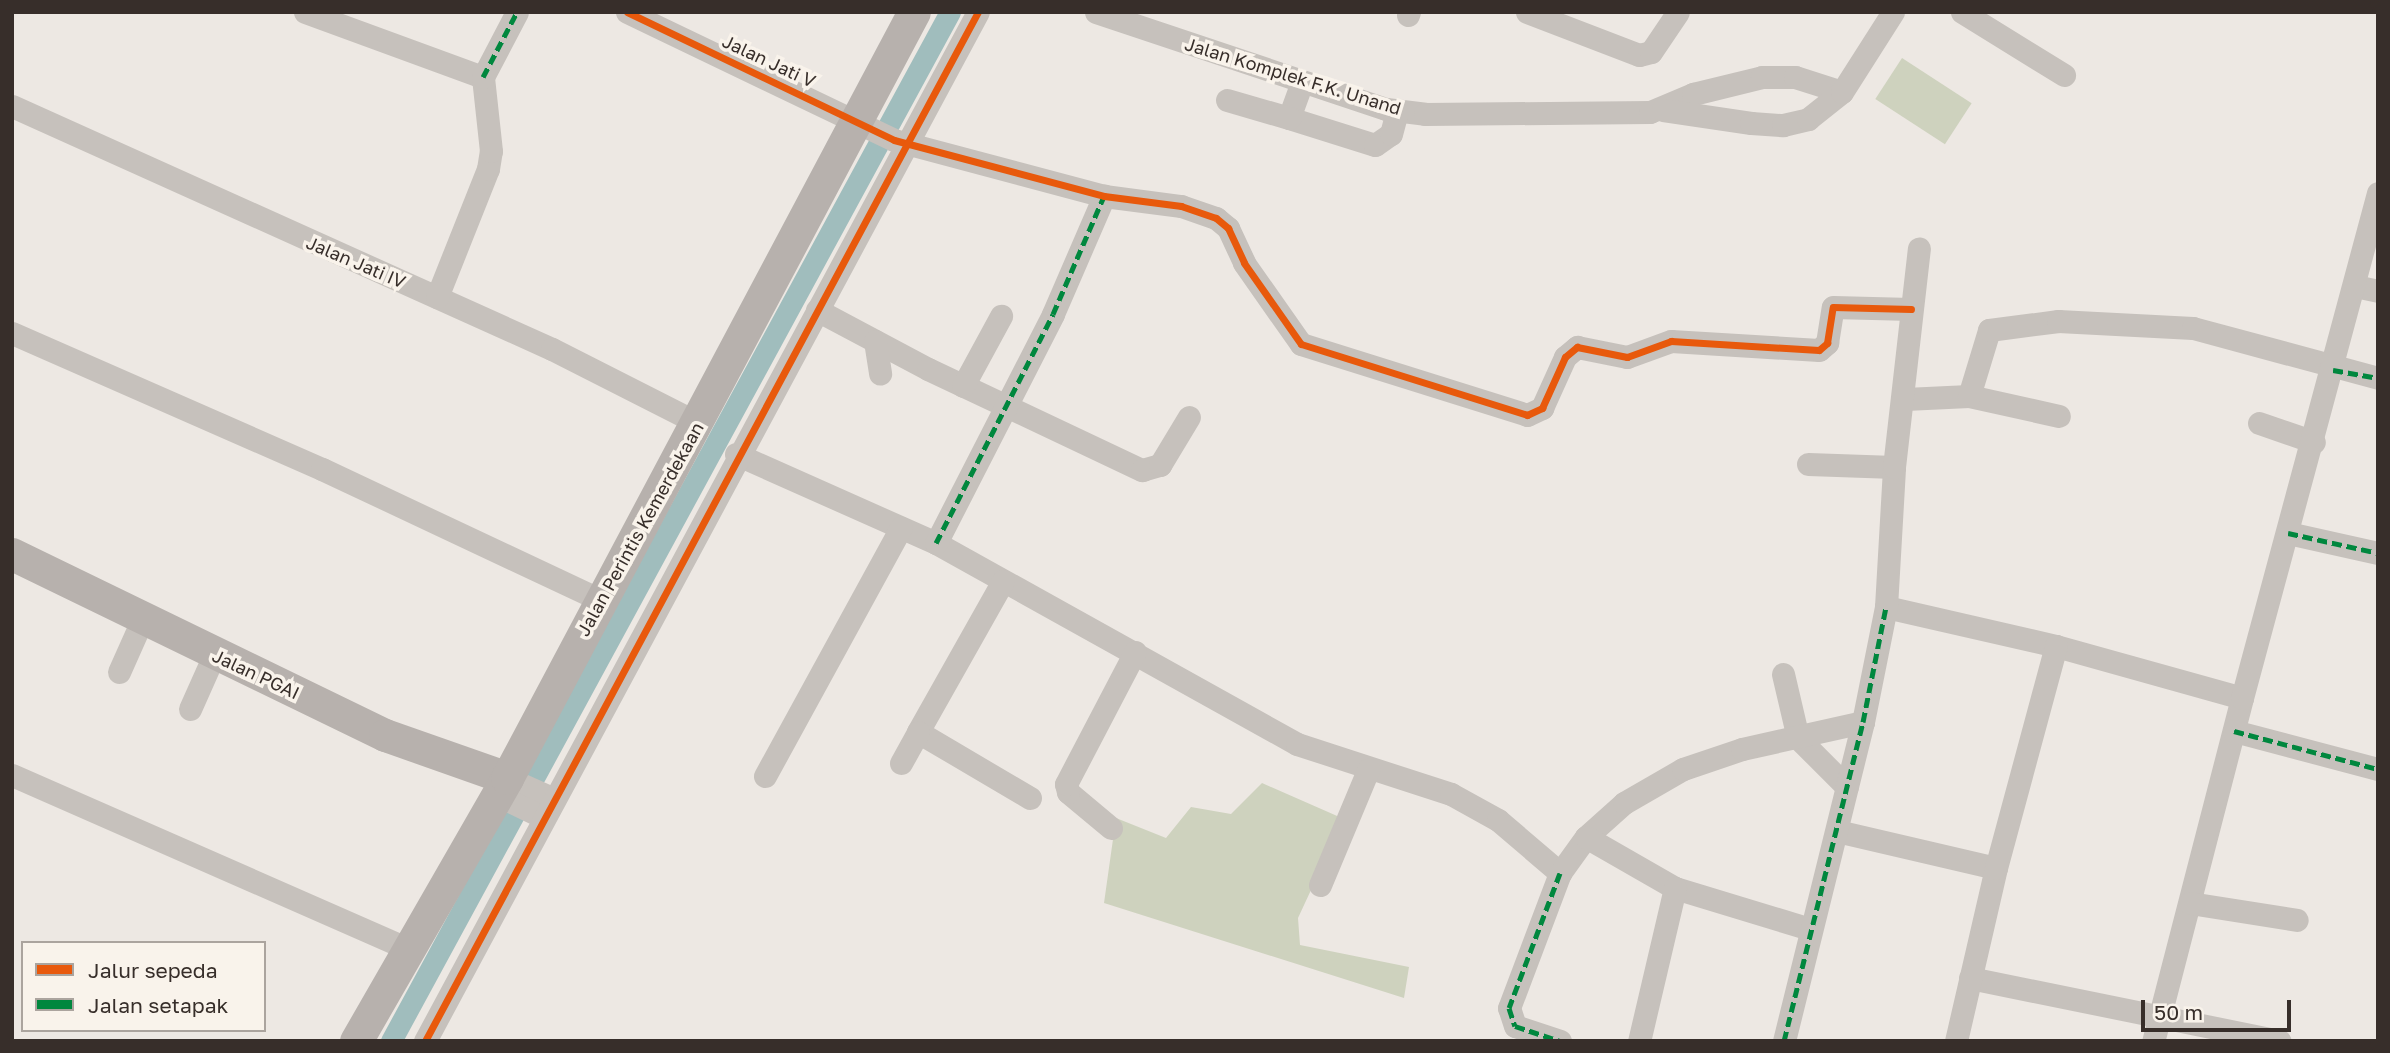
<!DOCTYPE html>
<style>
body{margin:0}
#map{position:relative;width:2390px;height:1053px;overflow:hidden;background:#ede8e3;font-family:"Golos Text",sans-serif}
div>[style]{position:absolute}
.green>*{inset:0;background:#ced2be;transform-origin:0 0}
.canal>*{height:21px;margin:-10.5px;padding:0 10.5px;transform-origin:10.5px;border-radius:10.5px;background:#a0bdbd}
.street>*{height:23px;margin:-11.5px;padding:0 11.5px;transform-origin:11.5px;border-radius:11.5px;background:#c6c1bc}
.secondary>*{height:33px;margin:-16.5px;padding:0 16.5px;transform-origin:16.5px;border-radius:16.5px;background:#b7b1ad}
.quiet>*{height:5px;margin-top:-2.5px;transform-origin:0;background:repeating-linear-gradient(90deg,#00873e 0 10px,transparent 0 15px)}
.cycleway>*{height:7px;margin:-3.5px;padding:0 3.5px;transform-origin:3.5px;border-radius:3.5px;background:#e8590c}
span{translate:-50% -50%;white-space:nowrap;text-align:center;line-height:1.15;-webkit-text-stroke:7px #f9f3eb;paint-order:stroke}
.street-label{font-size:18px;color:#372e2a}
.frame{position:absolute;inset:0;border:14px solid #372e2a;pointer-events:none}
.legend{position:absolute;left:21px;top:941px;width:245px;height:91px;box-sizing:border-box;background:#f9f3eb;border:2px solid #aba49e;margin:0;padding:9px 12px;list-style:none;font-size:21px;color:#372e2a}
.legend li{display:flex;align-items:center;gap:14px;height:35px}
.legend b{width:35px;border:2px solid #aba49e}
.scale{position:absolute;left:2141px;top:1000px;width:150px;height:32px;box-sizing:border-box;border:4px solid #372e2a;border-top:0;padding-left:9px;font-size:21px;line-height:24px;white-space:nowrap;color:#372e2a;-webkit-text-stroke:5px #f9f3eb;paint-order:stroke}
</style>
<div id="map">
<div class="green">
<i style="left:1902px;top:58px;width:83px;height:49px;rotate:33deg"></i>
<i style="clip-path:polygon(1262px 783px,1344px 819px,1298px 918px,1300px 945px,1409px 967px,1404px 998px,1104px 903px,1116px 818px,1166px 838px,1191px 807px,1231px 814px)"></i>
</div>
<div class="canal">
<i style="left:391px;top:1041px;width:1171px;rotate:-61.49deg"></i>
</div>
<div class="street">
<i style="left:305px;top:12px;width:189px;rotate:20.1deg"></i>
<i style="left:627px;top:12px;width:296px;rotate:25.6deg"></i>
<i style="left:894px;top:140px;width:217px;rotate:14.9deg"></i>
<i style="left:1104px;top:196px;width:78px;rotate:7.4deg"></i>
<i style="left:1181px;top:206px;width:37px;rotate:19deg"></i>
<i style="left:1216px;top:218px;width:16px;rotate:40deg"></i>
<i style="left:1228px;top:228px;width:38px;rotate:65deg"></i>
<i style="left:1244px;top:263px;width:99px;rotate:54.9deg"></i>
<i style="left:1301px;top:344px;width:237px;rotate:17.4deg"></i>
<i style="left:1527px;top:415px;width:17px;rotate:-25deg"></i>
<i style="left:1542px;top:408px;width:56px;rotate:-65.7deg"></i>
<i style="left:1565px;top:357px;width:16px;rotate:-40deg"></i>
<i style="left:1577px;top:347px;width:51px;rotate:11.3deg"></i>
<i style="left:1627px;top:357px;width:47px;rotate:-20deg"></i>
<i style="left:1671px;top:341px;width:148px;rotate:3.5deg"></i>
<i style="left:1819px;top:350px;width:11px;rotate:-41deg"></i>
<i style="left:1827px;top:343px;width:36px;rotate:-81deg"></i>
<i style="left:1833px;top:307px;width:78px;rotate:1.5deg"></i>
<i style="left:1096px;top:12px;width:306px;rotate:18.5deg"></i>
<i style="left:1386px;top:109px;width:39px;rotate:7deg"></i>
<i style="left:1425px;top:114px;width:225px;rotate:-0.5deg"></i>
<i style="left:1650px;top:112px;width:47px;rotate:-22.7deg"></i>
<i style="left:1693px;top:94px;width:71px;rotate:-13.8deg"></i>
<i style="left:1762px;top:77px;width:33px"></i>
<i style="left:1795px;top:77px;width:49px;rotate:17.7deg"></i>
<i style="left:1527px;top:12px;width:120px;rotate:21deg"></i>
<i style="left:1639px;top:55px;width:12px;rotate:-14deg"></i>
<i style="left:1651px;top:52px;width:48px;rotate:-56deg"></i>
<i style="left:1962px;top:12px;width:120px;rotate:31.7deg"></i>
<i style="left:1408px;top:15px;width:3px;rotate:-72deg"></i>
<i style="left:1302px;top:82px;width:38px;rotate:110deg"></i>
<i style="left:1289px;top:118px;width:90px;rotate:17.4deg"></i>
<i style="left:1375px;top:145px;width:19px;rotate:-35deg"></i>
<i style="left:1391px;top:134px;width:24px;rotate:-75deg"></i>
<i style="left:1227px;top:100px;width:65px;rotate:16.2deg"></i>
<i style="left:12px;top:106px;width:592px;rotate:24.23deg"></i>
<i style="left:552px;top:349px;width:164px;rotate:26.9deg"></i>
<i style="left:1663px;top:110px;width:89px;rotate:8.4deg"></i>
<i style="left:1751px;top:123px;width:32px;rotate:4deg"></i>
<i style="left:1783px;top:125px;width:26px;rotate:-13deg"></i>
<i style="left:1808px;top:119px;width:43px;rotate:-38.5deg"></i>
<i style="left:1842px;top:92px;width:95px;rotate:-57.5deg"></i>
<i style="left:2355px;top:286px;width:24px;rotate:12deg"></i>
<i style="left:437px;top:297px;width:138px;rotate:-68.3deg"></i>
<i style="left:488px;top:169px;width:18px;rotate:-81deg"></i>
<i style="left:491px;top:151px;width:74px;rotate:-96.2deg"></i>
<i style="left:483px;top:77px;width:73px;rotate:-62.4deg"></i>
<i style="left:817px;top:310px;width:126px;rotate:28deg"></i>
<i style="left:928px;top:369px;width:237px;rotate:25.3deg"></i>
<i style="left:1142px;top:470px;width:19px;rotate:-16deg"></i>
<i style="left:1160px;top:465px;width:56px;rotate:-58.9deg"></i>
<i style="left:12px;top:333px;width:339px;rotate:23.7deg"></i>
<i style="left:322px;top:469px;width:307px;rotate:25.2deg"></i>
<i style="left:875px;top:341px;width:33px;rotate:81deg"></i>
<i style="left:963px;top:386px;width:80px;rotate:-61.5deg"></i>
<i style="left:1969px;top:396px;width:92px;rotate:12.5deg"></i>
<i style="left:1905px;top:399px;width:64px;rotate:-2.7deg"></i>
<i style="left:1969px;top:396px;width:69px;rotate:-73.1deg"></i>
<i style="left:1989px;top:330px;width:70px;rotate:-7.4deg"></i>
<i style="left:2058px;top:321px;width:135px;rotate:3deg"></i>
<i style="left:2193px;top:328px;width:192px;rotate:15.1deg"></i>
<i style="left:2259px;top:423px;width:58px;rotate:19.1deg"></i>
<i style="left:736px;top:454px;width:219px;rotate:24deg"></i>
<i style="left:936px;top:543px;width:413px;rotate:29.1deg"></i>
<i style="left:1297px;top:744px;width:162px;rotate:18deg"></i>
<i style="left:1451px;top:794px;width:54px;rotate:29deg"></i>
<i style="left:1498px;top:820px;width:82px;rotate:40.5deg"></i>
<i style="left:1808px;top:464px;width:86px;rotate:2deg"></i>
<i style="left:2288px;top:533px;width:92px;rotate:12.5deg"></i>
<i style="left:936px;top:543px;width:257px;rotate:-62.9deg"></i>
<i style="left:1053px;top:314px;width:129px;rotate:-66.6deg"></i>
<i style="left:1003px;top:581px;width:173px;rotate:119.4deg"></i>
<i style="left:918px;top:732px;width:130px;rotate:30.5deg"></i>
<i style="left:1886px;top:607px;width:174px;rotate:12.9deg"></i>
<i style="left:2056px;top:646px;width:193px;rotate:15.6deg"></i>
<i style="left:2242px;top:698px;width:354px;rotate:104.5deg"></i>
<i style="left:119px;top:672px;width:59px;rotate:-66deg"></i>
<i style="left:1783px;top:674px;width:66px;rotate:76.8deg"></i>
<i style="left:1798px;top:738px;width:69px;rotate:45deg"></i>
<i style="left:2242px;top:698px;width:523px;rotate:-74.93deg"></i>
<i style="left:190px;top:709px;width:59px;rotate:-66deg"></i>
<i style="left:2234px;top:731px;width:149px;rotate:14.8deg"></i>
<i style="left:901px;top:763px;width:35px;rotate:-61deg"></i>
<i style="left:12px;top:775px;width:431px;rotate:23.7deg"></i>
<i style="left:765px;top:776px;width:283px;rotate:-61.3deg"></i>
<i style="left:507px;top:778px;width:51px;rotate:24.1deg"></i>
<i style="left:497px;top:795px;width:51px;rotate:25.6deg"></i>
<i style="left:1111px;top:828px;width:56px;rotate:-140.1deg"></i>
<i style="left:1068px;top:792px;width:8px;rotate:-104deg"></i>
<i style="left:1066px;top:784px;width:149px;rotate:-62.4deg"></i>
<i style="left:1837px;top:831px;width:163px;rotate:13.1deg"></i>
<i style="left:1586px;top:837px;width:51px;rotate:-41.8deg"></i>
<i style="left:1624px;top:803px;width:68px;rotate:-30deg"></i>
<i style="left:1683px;top:769px;width:62px;rotate:-18.7deg"></i>
<i style="left:1742px;top:749px;width:124px;rotate:-12.6deg"></i>
<i style="left:1320px;top:885px;width:125px;rotate:-67.3deg"></i>
<i style="left:1675px;top:888px;width:141px;rotate:16.9deg"></i>
<i style="left:2190px;top:903px;width:108px;rotate:9deg"></i>
<i style="left:1970px;top:978px;width:316px;rotate:11.5deg"></i>
<i style="left:425px;top:1041px;width:1168px;rotate:-61.75deg"></i>
<i style="left:1560px;top:1041px;width:47px;rotate:-161.6deg"></i>
<i style="left:1515px;top:1026px;width:19px;rotate:-108deg"></i>
<i style="left:1509px;top:1008px;width:144px;rotate:-69.3deg"></i>
<i style="left:1560px;top:873px;width:44px;rotate:-54.2deg"></i>
<i style="left:1586px;top:837px;width:103px;rotate:29.8deg"></i>
<i style="left:1675px;top:888px;width:157px;rotate:103.2deg"></i>
<i style="left:1784px;top:1041px;width:329px;rotate:-76.1deg"></i>
<i style="left:1863px;top:722px;width:117px;rotate:-78.7deg"></i>
<i style="left:1886px;top:607px;width:140px;rotate:-86.7deg"></i>
<i style="left:1894px;top:467px;width:220px;rotate:-83.5deg"></i>
<i style="left:1956px;top:1041px;width:178px;rotate:-77deg"></i>
<i style="left:1996px;top:868px;width:230px;rotate:-74.9deg"></i>
</div>
<div class="secondary">
<i style="left:12px;top:554px;width:415px;rotate:25.9deg"></i>
<i style="left:385px;top:735px;width:129px;rotate:19.4deg"></i>
<i style="left:356px;top:1041px;width:303px;rotate:-60.1deg"></i>
<i style="left:507px;top:778px;width:867px;rotate:-62.02deg"></i>
</div>
<div class="quiet">
<i style="left:483px;top:77px;width:73px;rotate:-62.4deg"></i>
<i style="left:2333px;top:370px;width:46px;rotate:10.1deg"></i>
<i style="left:2288px;top:533px;width:92px;rotate:12.5deg"></i>
<i style="left:936px;top:543px;width:257px;rotate:-62.9deg"></i>
<i style="left:1053px;top:314px;width:129px;rotate:-66.6deg"></i>
<i style="left:2234px;top:731px;width:149px;rotate:14.8deg"></i>
<i style="left:1560px;top:873px;width:144px;rotate:110.7deg"></i>
<i style="left:1509px;top:1008px;width:19px;rotate:72deg"></i>
<i style="left:1515px;top:1026px;width:47px;rotate:18.4deg"></i>
<i style="left:1784px;top:1041px;width:329px;rotate:-76.1deg"></i>
<i style="left:1863px;top:722px;width:117px;rotate:-78.7deg"></i>
</div>
<div class="cycleway">
<i style="left:627px;top:12px;width:296px;rotate:25.6deg"></i>
<i style="left:894px;top:140px;width:217px;rotate:14.9deg"></i>
<i style="left:1104px;top:196px;width:78px;rotate:7.4deg"></i>
<i style="left:1181px;top:206px;width:37px;rotate:19deg"></i>
<i style="left:1216px;top:218px;width:16px;rotate:40deg"></i>
<i style="left:1228px;top:228px;width:38px;rotate:65deg"></i>
<i style="left:1244px;top:263px;width:99px;rotate:54.9deg"></i>
<i style="left:1301px;top:344px;width:237px;rotate:17.4deg"></i>
<i style="left:1527px;top:415px;width:17px;rotate:-25deg"></i>
<i style="left:1542px;top:408px;width:56px;rotate:-65.7deg"></i>
<i style="left:1565px;top:357px;width:16px;rotate:-40deg"></i>
<i style="left:1577px;top:347px;width:51px;rotate:11.3deg"></i>
<i style="left:1627px;top:357px;width:47px;rotate:-20deg"></i>
<i style="left:1671px;top:341px;width:148px;rotate:3.5deg"></i>
<i style="left:1819px;top:350px;width:11px;rotate:-41deg"></i>
<i style="left:1827px;top:343px;width:36px;rotate:-81deg"></i>
<i style="left:1833px;top:307px;width:78px;rotate:1.5deg"></i>
<i style="left:425px;top:1041px;width:1168px;rotate:-61.75deg"></i>
</div>
<div class="street-label">
<span style="left:769px;top:61px;rotate:25deg">Jalan Jati V</span>
<span style="left:1293px;top:76px;rotate:17deg">Jalan Komplek F.K. Unand</span>
<span style="left:356px;top:262px;rotate:23deg">Jalan Jati IV</span>
<span style="left:640px;top:529px;rotate:-61deg">Jalan Perintis Kemerdekaan</span>
<span style="left:256px;top:674px;rotate:25deg">Jalan PGAI</span>
</div>
<div class="frame"></div>
<ul class="legend">
<li><b style="height:9px;background:#e8590c"></b>Jalur sepeda</li>
<li><b style="height:9px;background:#00873e"></b>Jalan setapak</li>
</ul>
<div class="scale">50 m</div>
</div>
